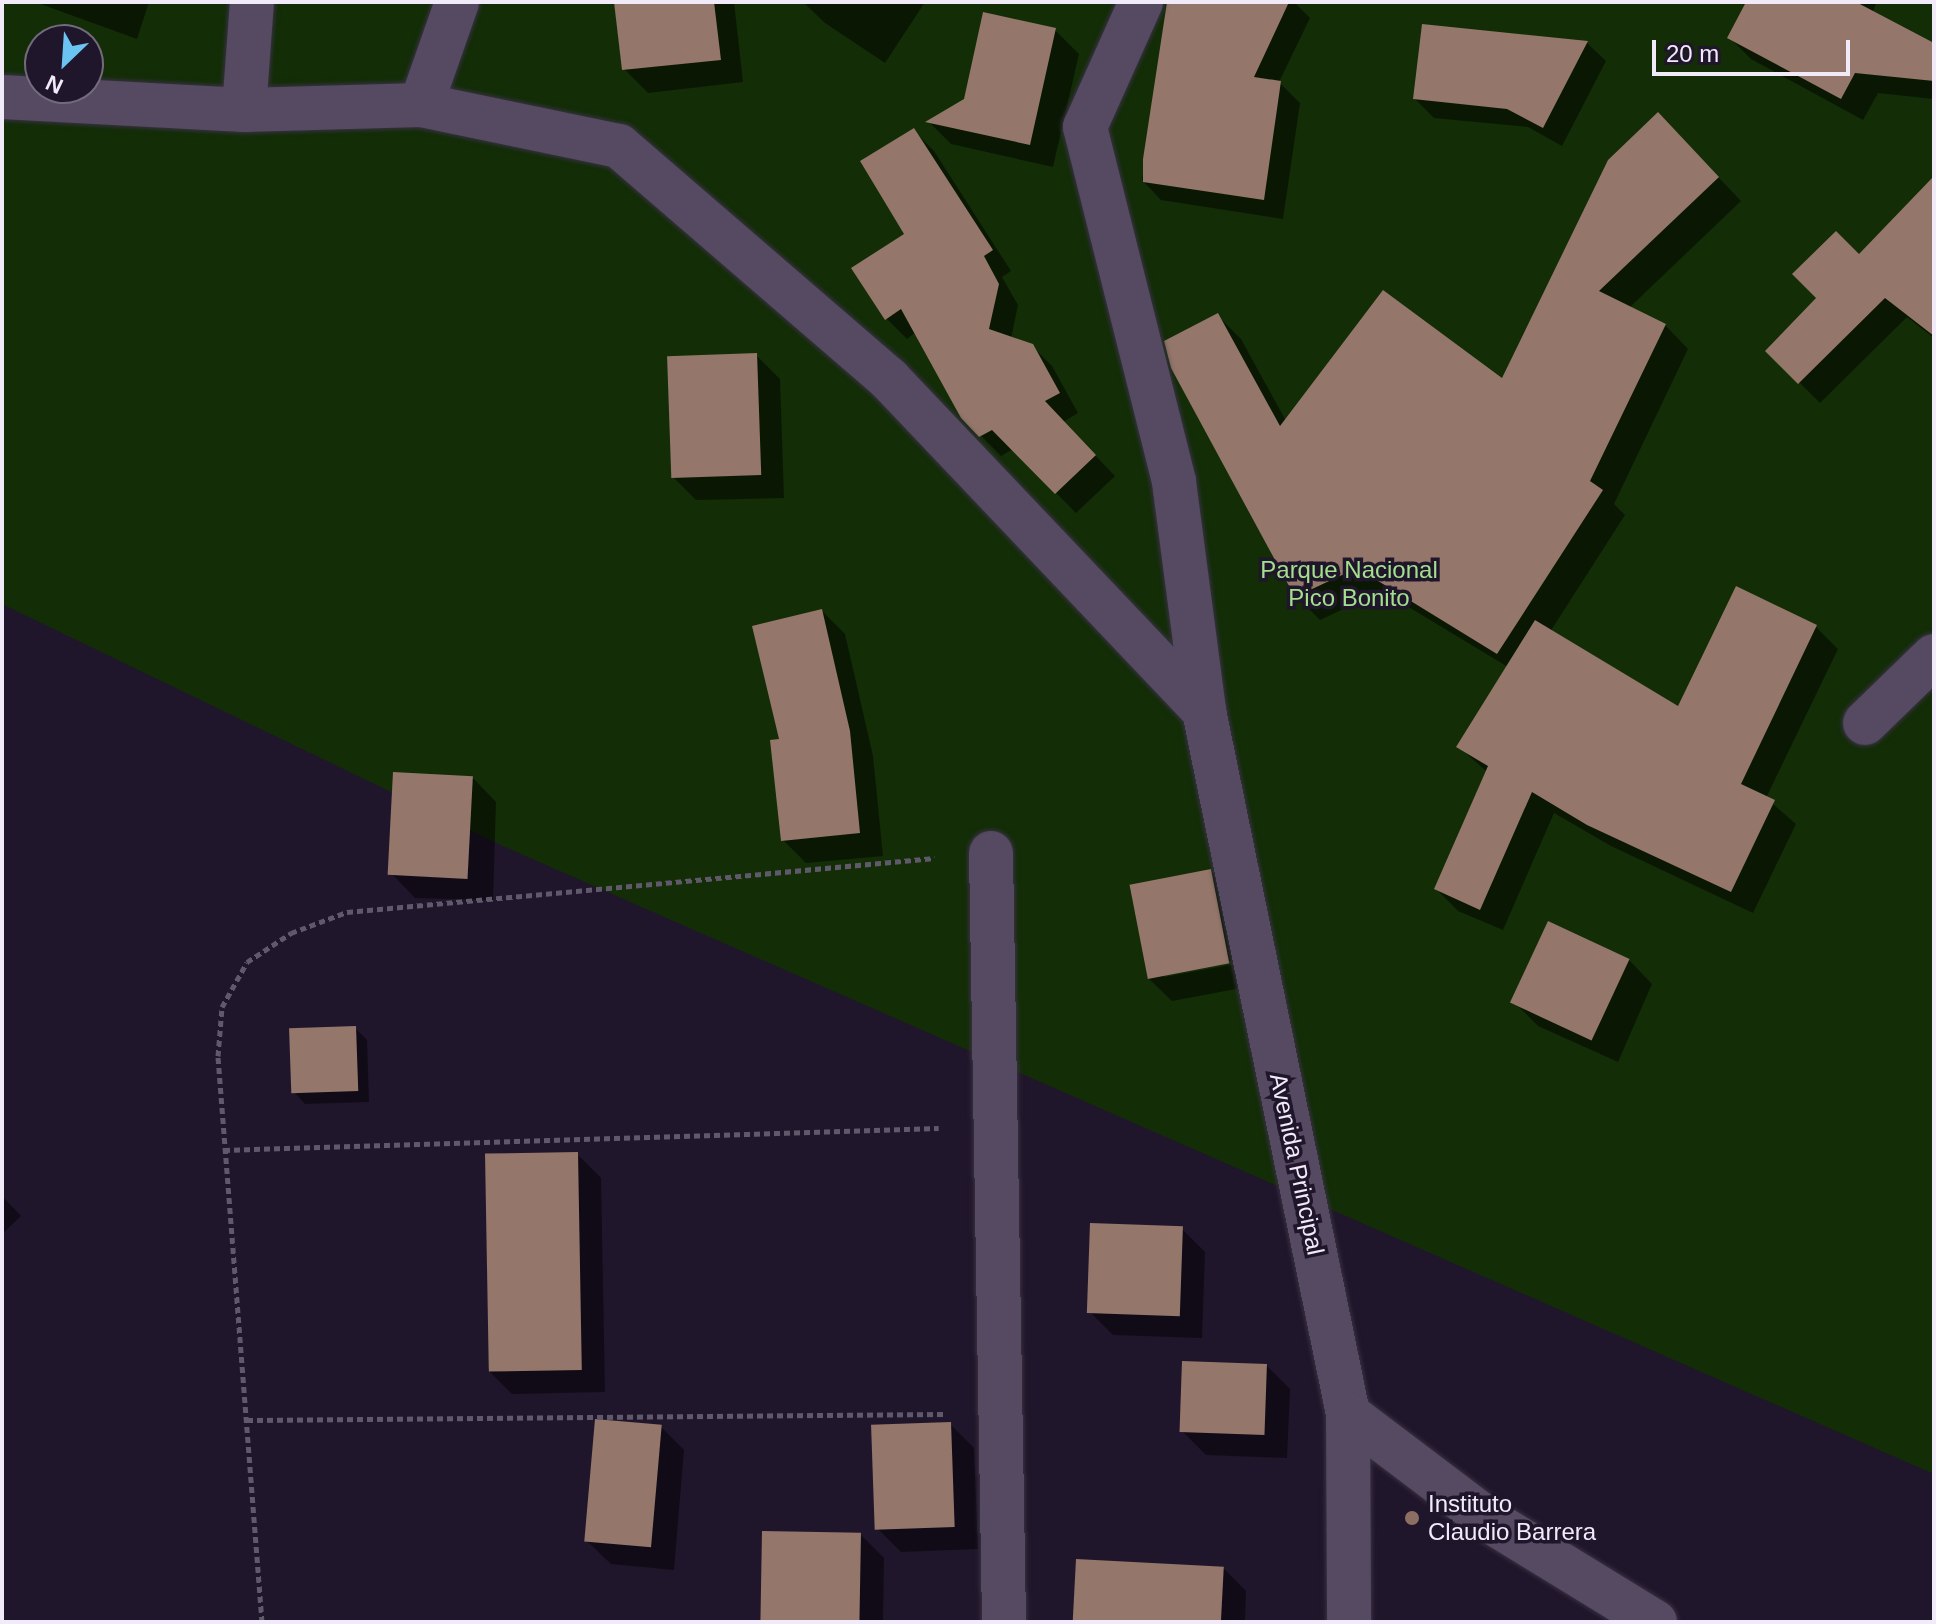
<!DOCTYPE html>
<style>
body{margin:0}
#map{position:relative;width:1936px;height:1624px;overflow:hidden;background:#20162b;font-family:Helvetica,sans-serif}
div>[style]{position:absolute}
.green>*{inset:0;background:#132d07}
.shadow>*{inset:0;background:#0007}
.building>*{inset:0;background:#94766a;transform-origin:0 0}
.path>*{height:5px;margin-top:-2.5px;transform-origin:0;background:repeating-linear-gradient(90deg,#60586b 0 6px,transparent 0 10px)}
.roads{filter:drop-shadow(0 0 2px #383141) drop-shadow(0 0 2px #383141)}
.minor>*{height:44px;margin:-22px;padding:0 22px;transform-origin:22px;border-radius:22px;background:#554a62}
.dots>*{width:22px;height:22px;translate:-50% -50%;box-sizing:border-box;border:4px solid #20162b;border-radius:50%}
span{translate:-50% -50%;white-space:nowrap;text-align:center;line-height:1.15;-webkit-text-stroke:7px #20162b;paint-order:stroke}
.park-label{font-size:24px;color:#a3df8c}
.street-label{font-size:24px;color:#f0eaf9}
.poi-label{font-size:24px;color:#f0eaf9}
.left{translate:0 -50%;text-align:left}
.frame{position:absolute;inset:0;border:4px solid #f0eaf9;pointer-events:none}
.north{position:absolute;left:24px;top:24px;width:80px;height:80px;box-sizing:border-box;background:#20162b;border:2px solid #736b7d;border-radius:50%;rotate:205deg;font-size:22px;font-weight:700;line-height:32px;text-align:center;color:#f0eaf9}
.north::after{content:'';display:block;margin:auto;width:28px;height:36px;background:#6ac3f1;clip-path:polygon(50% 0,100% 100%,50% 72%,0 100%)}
.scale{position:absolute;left:1652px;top:40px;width:198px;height:36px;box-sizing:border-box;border:4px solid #f0eaf9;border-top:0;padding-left:10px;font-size:24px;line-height:28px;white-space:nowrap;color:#f0eaf9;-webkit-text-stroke:6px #20162b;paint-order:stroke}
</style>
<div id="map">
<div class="green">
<i style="clip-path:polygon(evenodd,2px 2px,1934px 2px,1934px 1474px,505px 847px,2px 604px,2px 2px,40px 40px,88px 40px,88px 88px,40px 88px,40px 40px)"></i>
</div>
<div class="shadow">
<i style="clip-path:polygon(35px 2px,149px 2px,137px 39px)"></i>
<i style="clip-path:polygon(616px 2px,734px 2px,743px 82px,648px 93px,624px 69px)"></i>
<i style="clip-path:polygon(803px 2px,925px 2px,885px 63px,825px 23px)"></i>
<i style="clip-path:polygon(1170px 2px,1294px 2px,1310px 18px,1279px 82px,1300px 103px,1283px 219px,1161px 200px,1142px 180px)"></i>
<i style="clip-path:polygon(1747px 2px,1877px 2px,1872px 13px,1934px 47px,1934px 99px,1878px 93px,1863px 120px,1751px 59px,1729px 37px)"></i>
<i style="clip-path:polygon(1423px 26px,1587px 43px,1606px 61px,1562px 146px,1528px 127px,1434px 118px,1415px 99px)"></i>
<i style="clip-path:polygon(1055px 30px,1079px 54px,1053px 167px,951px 144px,929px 122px,965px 100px)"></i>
<i style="clip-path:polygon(914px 131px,934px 151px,1011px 271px,1002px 277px,1018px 305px,1011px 339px,1032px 346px,1052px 366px,1078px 413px,1063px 422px,1115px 476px,1076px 513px,1013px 449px,1001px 456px,963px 417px,916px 332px,907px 339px,887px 319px,907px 234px)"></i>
<i style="clip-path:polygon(1681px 138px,1741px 201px,1629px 308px,1665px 325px,1688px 349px,1614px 504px,1625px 515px,1550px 632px,1679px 709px,1816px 627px,1838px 649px,1766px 798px,1796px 824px,1753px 913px,1611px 846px,1554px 813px,1503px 930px,1458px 911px,1436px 889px,1487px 772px,1459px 747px,1508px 667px,1382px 591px,1320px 620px,1296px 596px,1217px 315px,1241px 339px,1286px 421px,1503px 382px)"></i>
<i style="clip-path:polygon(1934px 179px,1934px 338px,1907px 317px,1820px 403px,1768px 351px)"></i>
<i style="clip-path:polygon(756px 355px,780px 379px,784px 498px,696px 500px,672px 476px)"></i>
<i style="clip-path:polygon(822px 611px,845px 634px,873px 756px,883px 856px,806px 863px,783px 840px,782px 741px)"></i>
<i style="clip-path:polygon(473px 778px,496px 802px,493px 900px,415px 898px,392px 874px)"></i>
<i style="clip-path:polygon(evenodd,1210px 871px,1234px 894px,1252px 986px,1172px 1001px,1148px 978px,1210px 871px,1240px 959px,1240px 963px,1164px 977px,1164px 973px,1240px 959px)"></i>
<i style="clip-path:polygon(1629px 960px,1652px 984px,1618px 1062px,1538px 1026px,1514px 1002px)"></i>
<i style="clip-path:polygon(355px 1028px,367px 1040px,369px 1102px,305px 1104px,294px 1092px)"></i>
<i style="clip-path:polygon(577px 1154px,601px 1178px,605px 1392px,512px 1394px,488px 1370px)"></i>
<i style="clip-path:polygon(2px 1196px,21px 1216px,2px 1234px)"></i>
<i style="clip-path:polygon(1182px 1229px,1205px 1252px,1202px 1338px,1113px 1335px,1090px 1312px)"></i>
<i style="clip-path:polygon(1267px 1366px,1290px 1389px,1287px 1458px,1206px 1455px,1182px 1431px)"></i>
<i style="clip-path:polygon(950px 1424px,974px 1448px,978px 1549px,901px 1552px,877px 1528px)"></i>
<i style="clip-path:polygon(661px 1427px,684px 1450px,674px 1570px,611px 1564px,587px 1541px)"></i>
<i style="clip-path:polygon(860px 1534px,884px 1558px,883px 1622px,763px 1622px)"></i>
<i style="clip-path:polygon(1223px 1568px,1246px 1591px,1245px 1622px,1075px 1622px)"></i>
</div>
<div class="building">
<i style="clip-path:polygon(614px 2px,714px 2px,721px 60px,622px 70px)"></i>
<i style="clip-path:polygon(1167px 2px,1289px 2px,1254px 77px,1281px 81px,1264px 200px,1143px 182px,1143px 159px)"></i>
<i style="clip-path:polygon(1746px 2px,1856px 2px,1934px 43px,1934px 81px,1855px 73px,1841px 99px,1727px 38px)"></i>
<i style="clip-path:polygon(983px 12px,1056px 28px,1030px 145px,925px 122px,964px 99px)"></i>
<i style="clip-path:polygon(1422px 24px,1588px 41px,1543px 128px,1507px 109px,1413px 99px)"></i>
<i style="clip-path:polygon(1658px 112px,1719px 177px,1599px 291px,1666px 324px,1590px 481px,1603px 490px,1497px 654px,1357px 568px,1295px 597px,1171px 368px,1164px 341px,1218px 313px,1280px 426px,1383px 290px,1502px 378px,1608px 160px)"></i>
<i style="clip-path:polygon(914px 128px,993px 250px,984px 256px,999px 284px,989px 329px,1033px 344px,1060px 393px,1045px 401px,1096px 455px,1055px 494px,992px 430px,979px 437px,961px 418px,901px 309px,885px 320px,851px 268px,904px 234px,860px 161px)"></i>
<i style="clip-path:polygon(1934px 176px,1934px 336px,1885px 298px,1798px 384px,1765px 351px,1816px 298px,1792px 274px,1836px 231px,1859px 254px)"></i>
<i style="left:757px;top:353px;width:122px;height:90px;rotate:88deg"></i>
<i style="clip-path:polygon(1736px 586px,1817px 625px,1741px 784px,1775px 800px,1731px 892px,1587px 825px,1532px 792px,1480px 910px,1434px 889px,1488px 766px,1456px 747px,1535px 620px,1678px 706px)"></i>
<i style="clip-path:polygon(822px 609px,850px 731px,860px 833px,781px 841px,770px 740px,779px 739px,752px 626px)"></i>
<i style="left:393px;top:772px;width:80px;height:103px;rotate:3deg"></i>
<i style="left:1211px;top:869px;width:96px;height:83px;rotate:79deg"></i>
<i style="left:1548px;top:921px;width:90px;height:90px;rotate:25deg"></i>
<i style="left:356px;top:1026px;width:65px;height:67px;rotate:88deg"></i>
<i style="left:578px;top:1152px;width:218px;height:93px;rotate:89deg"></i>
<i style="left:1090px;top:1223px;width:93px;height:90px;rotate:2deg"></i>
<i style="left:1182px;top:1361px;width:85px;height:71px;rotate:2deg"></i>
<i style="left:595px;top:1419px;width:67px;height:123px;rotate:5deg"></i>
<i style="left:951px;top:1422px;width:105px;height:80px;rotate:88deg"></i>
<i style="left:762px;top:1531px;width:99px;height:91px;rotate:1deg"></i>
<i style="left:1076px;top:1559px;width:148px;height:63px;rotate:3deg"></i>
</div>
<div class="path">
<i style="left:224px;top:1150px;width:715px;rotate:-1.76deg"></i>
<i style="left:247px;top:1420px;width:697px;rotate:-0.49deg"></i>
<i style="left:262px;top:1622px;width:568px;rotate:-94.45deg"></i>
<i style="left:218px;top:1056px;width:49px;rotate:-85.3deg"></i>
<i style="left:222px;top:1007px;width:51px;rotate:-60.9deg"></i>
<i style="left:247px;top:962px;width:53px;rotate:-33.4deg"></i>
<i style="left:291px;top:933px;width:60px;rotate:-20.6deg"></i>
<i style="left:347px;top:912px;width:590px;rotate:-5.25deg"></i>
</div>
<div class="roads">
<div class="minor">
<i style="left:1141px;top:2px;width:137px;rotate:114.1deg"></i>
<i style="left:1085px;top:127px;width:366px;rotate:75.9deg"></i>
<i style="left:1174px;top:482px;width:231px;rotate:82.5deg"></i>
<i style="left:1204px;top:711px;width:718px;rotate:78.42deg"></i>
<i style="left:1348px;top:1414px;width:208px;rotate:89.7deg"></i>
<i style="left:2px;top:97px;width:242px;rotate:3.1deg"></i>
<i style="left:244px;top:110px;width:177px;rotate:-1.6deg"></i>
<i style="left:421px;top:105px;width:202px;rotate:11.7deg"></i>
<i style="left:619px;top:146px;width:357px;rotate:40.8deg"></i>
<i style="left:889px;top:379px;width:458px;rotate:46.5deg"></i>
<i style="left:421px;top:105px;width:109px;rotate:-70.7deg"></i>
<i style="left:244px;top:110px;width:108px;rotate:-85.8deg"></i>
<i style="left:1865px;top:723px;width:96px;rotate:-44.2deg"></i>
<i style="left:991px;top:853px;width:769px;rotate:89.03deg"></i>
<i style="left:1348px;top:1414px;width:174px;rotate:37.1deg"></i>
<i style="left:1487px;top:1519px;width:197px;rotate:31.5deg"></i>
</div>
</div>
<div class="dots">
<i style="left:1412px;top:1518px;background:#8d6e63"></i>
</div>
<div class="park-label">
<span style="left:1349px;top:584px">Parque Nacional<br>Pico Bonito</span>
</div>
<div class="street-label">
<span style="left:1297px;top:1164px;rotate:78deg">Avenida Principal</span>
</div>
<div class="poi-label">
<span class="left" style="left:1428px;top:1518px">Instituto<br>Claudio Barrera</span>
</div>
<div class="frame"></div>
<div class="north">N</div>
<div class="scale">20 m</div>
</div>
